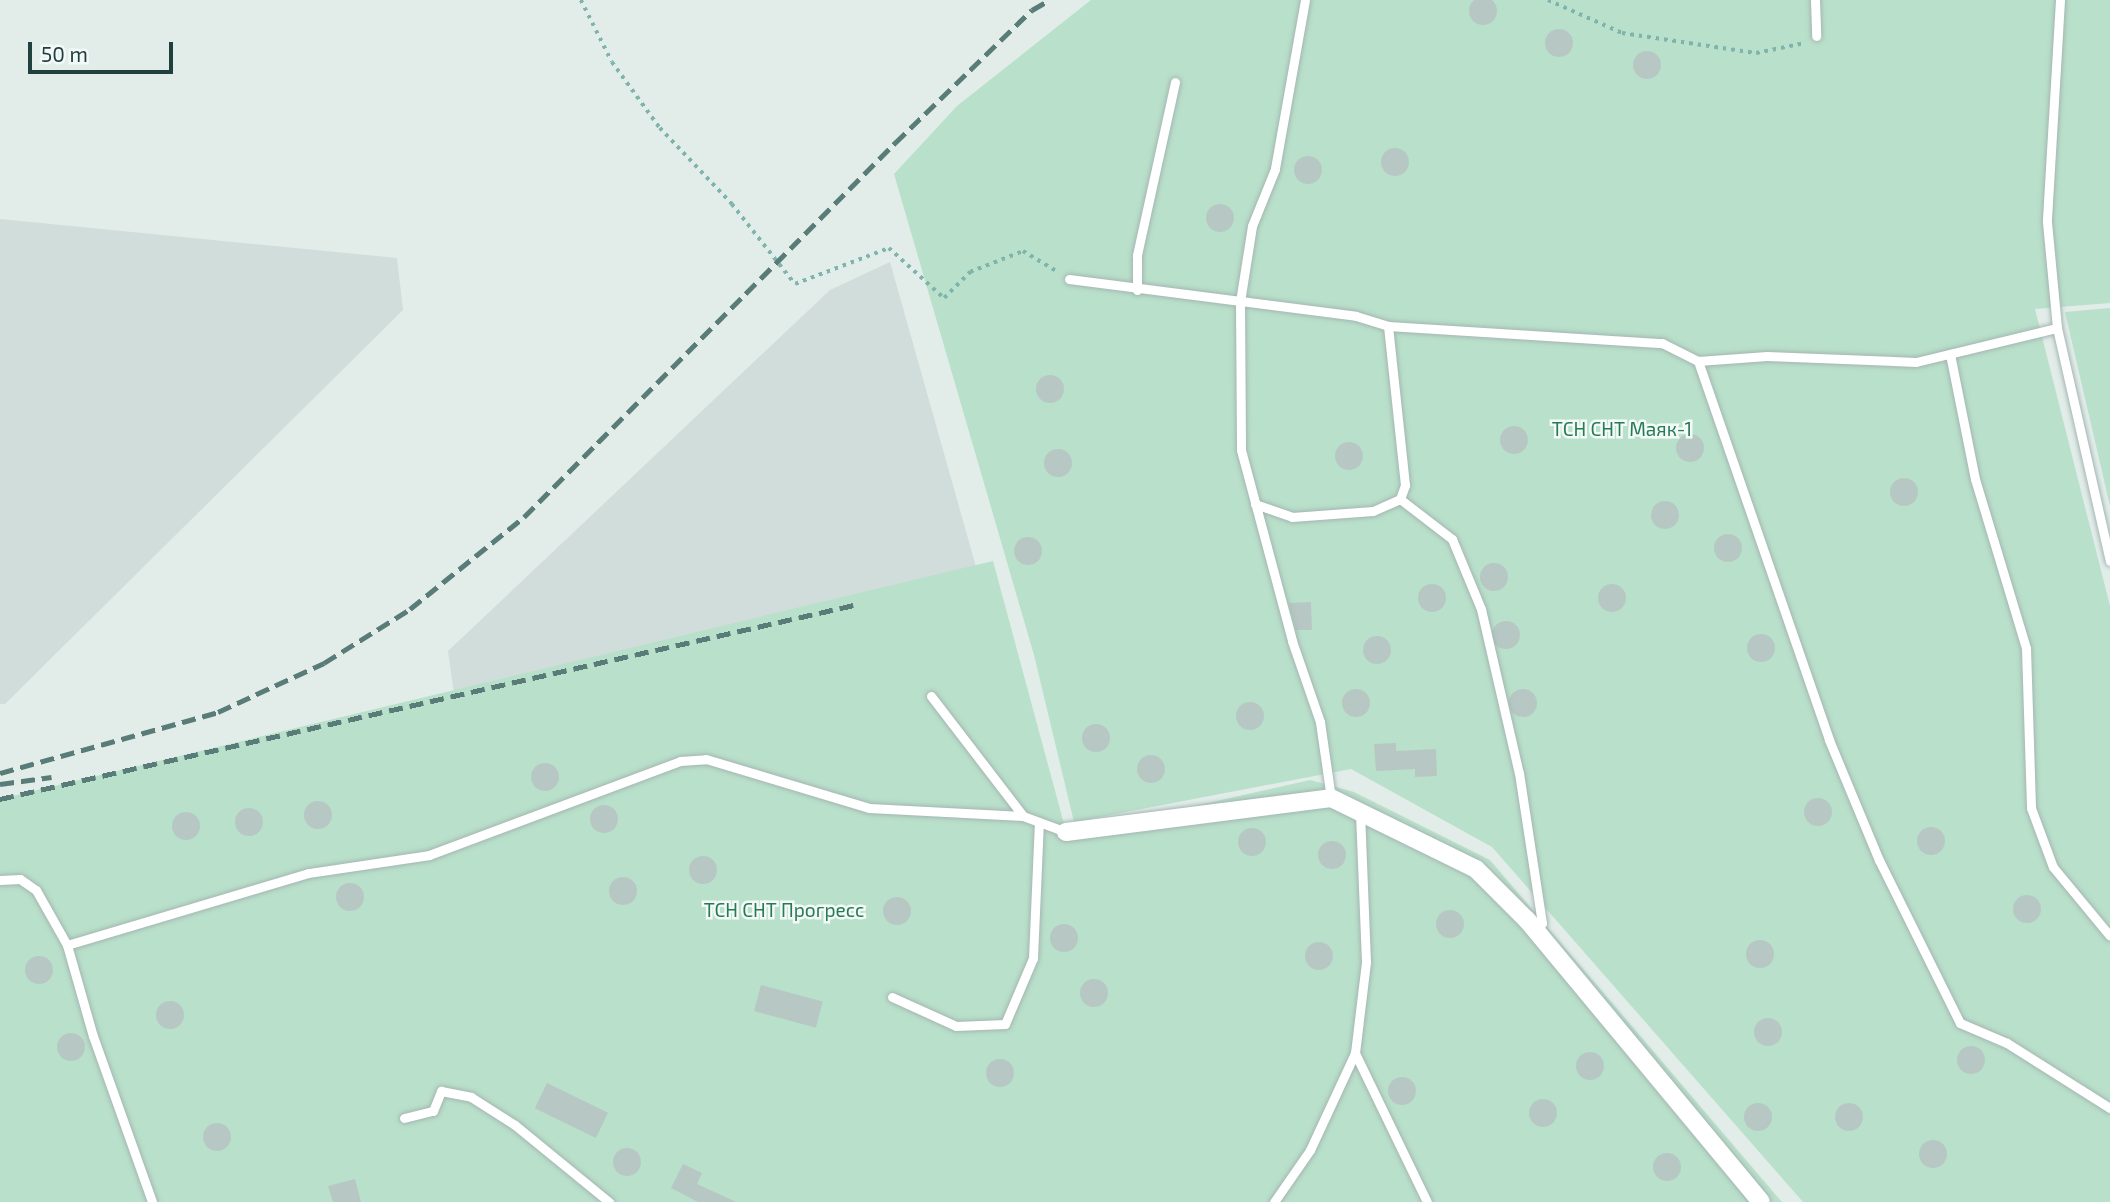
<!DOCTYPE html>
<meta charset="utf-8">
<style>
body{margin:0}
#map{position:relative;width:2110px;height:1202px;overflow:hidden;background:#e2edea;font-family:"Exo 2",sans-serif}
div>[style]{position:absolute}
.built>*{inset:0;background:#d0ddda}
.green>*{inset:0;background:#b9e0ca}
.building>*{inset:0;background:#b7c8c4;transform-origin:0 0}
.round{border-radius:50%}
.path>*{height:3.5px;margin-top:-1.75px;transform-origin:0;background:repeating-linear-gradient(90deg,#7fb4ad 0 3.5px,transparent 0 8.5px)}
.roads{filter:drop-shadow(0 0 2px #a4b6b3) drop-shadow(0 0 2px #a4b6b3)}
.service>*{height:9px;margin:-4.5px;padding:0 4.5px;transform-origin:4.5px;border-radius:4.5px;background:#fff}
.minor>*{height:18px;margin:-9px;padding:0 9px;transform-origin:9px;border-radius:9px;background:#fff}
.rail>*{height:5px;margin-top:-2.5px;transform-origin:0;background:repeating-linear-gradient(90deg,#5a7c78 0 14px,transparent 0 21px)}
span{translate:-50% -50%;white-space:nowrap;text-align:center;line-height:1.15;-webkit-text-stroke:5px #f3f9f7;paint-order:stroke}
.park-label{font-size:19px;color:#267b56}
.scale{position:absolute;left:28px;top:42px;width:145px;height:32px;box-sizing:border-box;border:4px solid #20403d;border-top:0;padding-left:9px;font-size:21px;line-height:24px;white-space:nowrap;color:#20403d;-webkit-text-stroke:5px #f3f9f7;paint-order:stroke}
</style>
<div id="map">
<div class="built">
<i style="clip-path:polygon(0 219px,397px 258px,403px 310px,5px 704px,0 704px)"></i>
<i style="clip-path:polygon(890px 262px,1026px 744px,458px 722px,448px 651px,830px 290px)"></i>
</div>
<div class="green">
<i style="clip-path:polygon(1091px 0,2110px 0,2110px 303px,2035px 309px,2110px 606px,2110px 1202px,1803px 1202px,1492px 847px,1351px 769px,1074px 822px,1034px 655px,894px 174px,957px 106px)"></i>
<i style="clip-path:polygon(2110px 308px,2110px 506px,2065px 312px)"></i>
<i style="clip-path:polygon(993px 561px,1067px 835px,1310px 780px,1354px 792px,1490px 860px,1782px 1202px,0 1202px,0 799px)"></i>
</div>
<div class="building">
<i class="round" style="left:1469px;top:-3px;width:28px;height:28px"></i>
<i class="round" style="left:1545px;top:29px;width:28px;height:28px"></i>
<i class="round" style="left:1633px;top:51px;width:28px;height:28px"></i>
<i class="round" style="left:1381px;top:148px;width:28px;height:28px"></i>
<i class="round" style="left:1294px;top:156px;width:28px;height:28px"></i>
<i class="round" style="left:1206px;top:204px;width:28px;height:28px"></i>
<i class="round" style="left:1036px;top:375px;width:28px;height:28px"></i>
<i class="round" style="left:1500px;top:426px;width:28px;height:28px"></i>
<i class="round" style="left:1676px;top:434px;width:28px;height:28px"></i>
<i class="round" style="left:1335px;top:442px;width:28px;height:28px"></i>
<i class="round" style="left:1044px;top:449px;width:28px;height:28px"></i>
<i class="round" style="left:1890px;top:478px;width:28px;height:28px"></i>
<i class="round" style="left:1651px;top:501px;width:28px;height:28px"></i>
<i class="round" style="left:1714px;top:534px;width:28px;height:28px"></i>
<i class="round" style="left:1014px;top:537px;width:28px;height:28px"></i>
<i class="round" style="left:1480px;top:563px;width:28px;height:28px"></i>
<i class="round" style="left:1418px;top:584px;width:28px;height:28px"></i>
<i class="round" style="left:1598px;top:584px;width:28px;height:28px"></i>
<i style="clip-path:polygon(1311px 602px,1312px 630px,1296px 630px,1289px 603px)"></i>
<i class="round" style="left:1492px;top:621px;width:28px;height:28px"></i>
<i class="round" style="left:1747px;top:634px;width:28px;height:28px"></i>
<i class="round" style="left:1363px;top:636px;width:28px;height:28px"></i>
<i class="round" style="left:1509px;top:689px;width:28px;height:28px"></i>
<i class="round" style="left:1342px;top:689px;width:28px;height:28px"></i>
<i class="round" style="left:1236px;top:702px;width:28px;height:28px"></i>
<i class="round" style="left:1082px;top:724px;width:28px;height:28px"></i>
<i style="clip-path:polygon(1396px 743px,1396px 751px,1436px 749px,1437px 776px,1415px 777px,1415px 769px,1376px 771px,1374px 744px)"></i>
<i class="round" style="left:1137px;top:755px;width:28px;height:28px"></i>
<i class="round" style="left:531px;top:763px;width:28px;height:28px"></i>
<i class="round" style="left:1804px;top:798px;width:28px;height:28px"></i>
<i class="round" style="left:304px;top:801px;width:28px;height:28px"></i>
<i class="round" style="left:590px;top:805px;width:28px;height:28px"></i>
<i class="round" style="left:235px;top:808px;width:28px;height:28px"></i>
<i class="round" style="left:172px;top:812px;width:28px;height:28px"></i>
<i class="round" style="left:1917px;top:827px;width:28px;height:28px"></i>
<i class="round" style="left:1238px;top:828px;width:28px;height:28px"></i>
<i class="round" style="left:1318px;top:841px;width:28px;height:28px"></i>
<i class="round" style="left:689px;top:856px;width:28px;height:28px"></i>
<i class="round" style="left:609px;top:877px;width:28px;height:28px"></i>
<i class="round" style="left:336px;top:883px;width:28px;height:28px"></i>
<i class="round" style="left:2013px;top:895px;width:28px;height:28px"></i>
<i class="round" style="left:883px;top:897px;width:28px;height:28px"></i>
<i class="round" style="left:1436px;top:910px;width:28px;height:28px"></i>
<i class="round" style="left:1050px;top:924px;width:28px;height:28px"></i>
<i class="round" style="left:1746px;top:940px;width:28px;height:28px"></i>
<i class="round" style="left:1305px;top:942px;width:28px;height:28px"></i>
<i class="round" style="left:25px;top:956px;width:28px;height:28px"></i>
<i class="round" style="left:1080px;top:979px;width:28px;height:28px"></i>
<i style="left:761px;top:985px;width:64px;height:27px;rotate:15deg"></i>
<i class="round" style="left:156px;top:1001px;width:28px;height:28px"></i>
<i class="round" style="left:1754px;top:1018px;width:28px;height:28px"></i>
<i class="round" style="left:57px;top:1033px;width:28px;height:28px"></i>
<i class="round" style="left:1957px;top:1046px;width:28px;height:28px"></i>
<i class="round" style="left:1576px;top:1052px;width:28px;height:28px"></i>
<i class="round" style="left:986px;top:1059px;width:28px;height:28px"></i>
<i class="round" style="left:1388px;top:1077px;width:28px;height:28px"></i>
<i style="left:547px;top:1083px;width:68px;height:28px;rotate:26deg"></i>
<i class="round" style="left:1529px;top:1099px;width:28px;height:28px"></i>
<i class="round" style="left:1744px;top:1103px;width:28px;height:28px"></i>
<i class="round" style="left:1835px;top:1103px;width:28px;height:28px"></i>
<i class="round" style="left:203px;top:1123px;width:28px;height:28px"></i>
<i class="round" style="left:1919px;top:1140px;width:28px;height:28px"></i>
<i class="round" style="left:613px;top:1148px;width:28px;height:28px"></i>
<i class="round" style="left:1653px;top:1153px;width:28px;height:28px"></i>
<i style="clip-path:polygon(683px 1164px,702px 1173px,697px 1184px,736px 1202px,698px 1202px,671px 1188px)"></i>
<i style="clip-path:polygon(355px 1179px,361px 1202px,333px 1202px,328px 1186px)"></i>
</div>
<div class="path">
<i style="left:581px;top:0;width:69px;rotate:63.4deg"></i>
<i style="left:612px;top:62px;width:82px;rotate:54deg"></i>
<i style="left:660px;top:128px;width:105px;rotate:46.5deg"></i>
<i style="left:732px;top:204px;width:102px;rotate:51.8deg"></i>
<i style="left:795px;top:284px;width:101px;rotate:-21deg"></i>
<i style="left:889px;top:248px;width:74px;rotate:42.3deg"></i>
<i style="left:944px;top:298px;width:37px;rotate:-45deg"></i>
<i style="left:970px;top:272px;width:57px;rotate:-21.6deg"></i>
<i style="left:1023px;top:251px;width:41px;rotate:31deg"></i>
<i style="left:1548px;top:0;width:81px;rotate:24deg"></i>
<i style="left:1622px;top:33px;width:135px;rotate:8.5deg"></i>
<i style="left:1756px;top:53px;width:50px;rotate:-11.5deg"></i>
</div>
<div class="roads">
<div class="service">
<i style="left:1305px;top:0;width:172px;rotate:100.1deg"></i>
<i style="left:1275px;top:169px;width:61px;rotate:112deg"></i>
<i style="left:1252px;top:226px;width:77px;rotate:99deg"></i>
<i style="left:1240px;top:302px;width:148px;rotate:89.6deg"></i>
<i style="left:1241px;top:450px;width:198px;rotate:75deg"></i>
<i style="left:1292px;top:641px;width:86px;rotate:70.9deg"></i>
<i style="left:1320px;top:722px;width:77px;rotate:81.8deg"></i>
<i style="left:1815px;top:0;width:36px;rotate:88deg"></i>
<i style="left:2060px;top:0;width:222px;rotate:93.4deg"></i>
<i style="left:2047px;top:222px;width:106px;rotate:84.6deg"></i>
<i style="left:2057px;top:328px;width:239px;rotate:77.2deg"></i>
<i style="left:1069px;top:279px;width:289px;rotate:7.3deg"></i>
<i style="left:1356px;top:316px;width:34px;rotate:17deg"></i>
<i style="left:1137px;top:290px;width:35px;rotate:-90deg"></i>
<i style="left:1137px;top:255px;width:177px;rotate:-77.6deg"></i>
<i style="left:1950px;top:354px;width:127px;rotate:78.7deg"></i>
<i style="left:1975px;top:479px;width:177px;rotate:73.2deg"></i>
<i style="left:2026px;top:648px;width:160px;rotate:88.2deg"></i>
<i style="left:2031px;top:808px;width:63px;rotate:69.6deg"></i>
<i style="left:2053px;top:867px;width:89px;rotate:50.4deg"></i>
<i style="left:1698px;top:361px;width:401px;rotate:70.9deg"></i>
<i style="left:1829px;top:740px;width:130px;rotate:67.4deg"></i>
<i style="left:1879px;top:860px;width:182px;rotate:63.6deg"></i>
<i style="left:1960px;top:1023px;width:51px;rotate:23.1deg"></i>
<i style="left:2007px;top:1043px;width:122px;rotate:32.3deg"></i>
<i style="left:1400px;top:499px;width:66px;rotate:37.6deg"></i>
<i style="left:1452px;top:539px;width:76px;rotate:67.5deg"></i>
<i style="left:1481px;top:609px;width:168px;rotate:77deg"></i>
<i style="left:1519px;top:773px;width:152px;rotate:81.3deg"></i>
<i style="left:1542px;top:923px;width:10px;rotate:127deg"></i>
<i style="left:1255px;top:504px;width:39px;rotate:19deg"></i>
<i style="left:1292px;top:517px;width:81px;rotate:-4.2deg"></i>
<i style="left:1373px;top:511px;width:30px;rotate:-24deg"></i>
<i style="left:1400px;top:499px;width:15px;rotate:-70deg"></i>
<i style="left:1405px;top:485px;width:160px;rotate:-96.1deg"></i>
<i style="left:1388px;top:326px;width:275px;rotate:3.6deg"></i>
<i style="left:1662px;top:343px;width:40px;rotate:26.6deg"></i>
<i style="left:1698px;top:361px;width:69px;rotate:-4.1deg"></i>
<i style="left:1767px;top:356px;width:149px;rotate:2.3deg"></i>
<i style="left:1916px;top:362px;width:145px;rotate:-13.6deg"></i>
<i style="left:931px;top:696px;width:151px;rotate:52.5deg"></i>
<i style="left:1023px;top:816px;width:46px;rotate:20.4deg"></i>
<i style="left:0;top:880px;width:20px;rotate:-3deg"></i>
<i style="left:20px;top:879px;width:19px;rotate:35deg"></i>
<i style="left:36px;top:890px;width:63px;rotate:60.6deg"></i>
<i style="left:67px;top:945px;width:252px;rotate:-16.6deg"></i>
<i style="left:309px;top:873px;width:121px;rotate:-8.5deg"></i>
<i style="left:429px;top:855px;width:268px;rotate:-20.5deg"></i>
<i style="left:680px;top:761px;width:26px;rotate:-4deg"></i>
<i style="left:706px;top:759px;width:170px;rotate:16.7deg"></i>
<i style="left:869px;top:808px;width:154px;rotate:3deg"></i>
<i style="left:67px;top:945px;width:95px;rotate:74.1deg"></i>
<i style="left:93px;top:1036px;width:176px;rotate:70.4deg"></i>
<i style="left:892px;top:997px;width:70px;rotate:24.4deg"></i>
<i style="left:956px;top:1026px;width:49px;rotate:-2.3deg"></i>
<i style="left:1005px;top:1024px;width:72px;rotate:-67deg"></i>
<i style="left:1033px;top:958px;width:136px;rotate:-87.5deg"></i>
<i style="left:1355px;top:1053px;width:165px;rotate:64.2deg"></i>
<i style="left:404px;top:1118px;width:30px;rotate:-14deg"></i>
<i style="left:433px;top:1111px;width:22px;rotate:-68deg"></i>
<i style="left:441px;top:1091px;width:31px;rotate:11deg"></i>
<i style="left:471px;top:1097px;width:52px;rotate:32.5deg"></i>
<i style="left:515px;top:1125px;width:122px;rotate:39.3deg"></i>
<i style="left:1274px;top:1202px;width:63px;rotate:-55.3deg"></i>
<i style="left:1310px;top:1150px;width:107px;rotate:-65.1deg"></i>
<i style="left:1355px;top:1053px;width:92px;rotate:-83.1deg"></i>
<i style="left:1366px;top:962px;width:149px;rotate:-92.3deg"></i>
</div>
<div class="minor">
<i style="left:1066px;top:832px;width:267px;rotate:-7.3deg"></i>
<i style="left:1331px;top:798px;width:161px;rotate:26.1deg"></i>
<i style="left:1476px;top:869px;width:72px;rotate:45deg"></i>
<i style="left:1527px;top:920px;width:366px;rotate:50.3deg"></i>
</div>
</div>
<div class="rail">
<i style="left:0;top:773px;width:226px;rotate:-15.6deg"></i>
<i style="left:218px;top:712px;width:117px;rotate:-24.8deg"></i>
<i style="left:324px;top:663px;width:102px;rotate:-32.1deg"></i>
<i style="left:410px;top:609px;width:146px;rotate:-38.9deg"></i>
<i style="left:524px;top:517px;width:527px;rotate:-45.23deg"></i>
<i style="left:895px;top:143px;width:191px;rotate:-44.2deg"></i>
<i style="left:1032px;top:10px;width:20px;rotate:-30deg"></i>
<i style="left:0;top:784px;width:52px;rotate:-7.7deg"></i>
<i style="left:0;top:799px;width:876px;rotate:-12.8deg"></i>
</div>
<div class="park-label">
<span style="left:1622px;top:429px">ТСН СНТ Маяк-1</span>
<span style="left:784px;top:910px">ТСН СНТ Прогресс</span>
</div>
<div class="scale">50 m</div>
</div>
